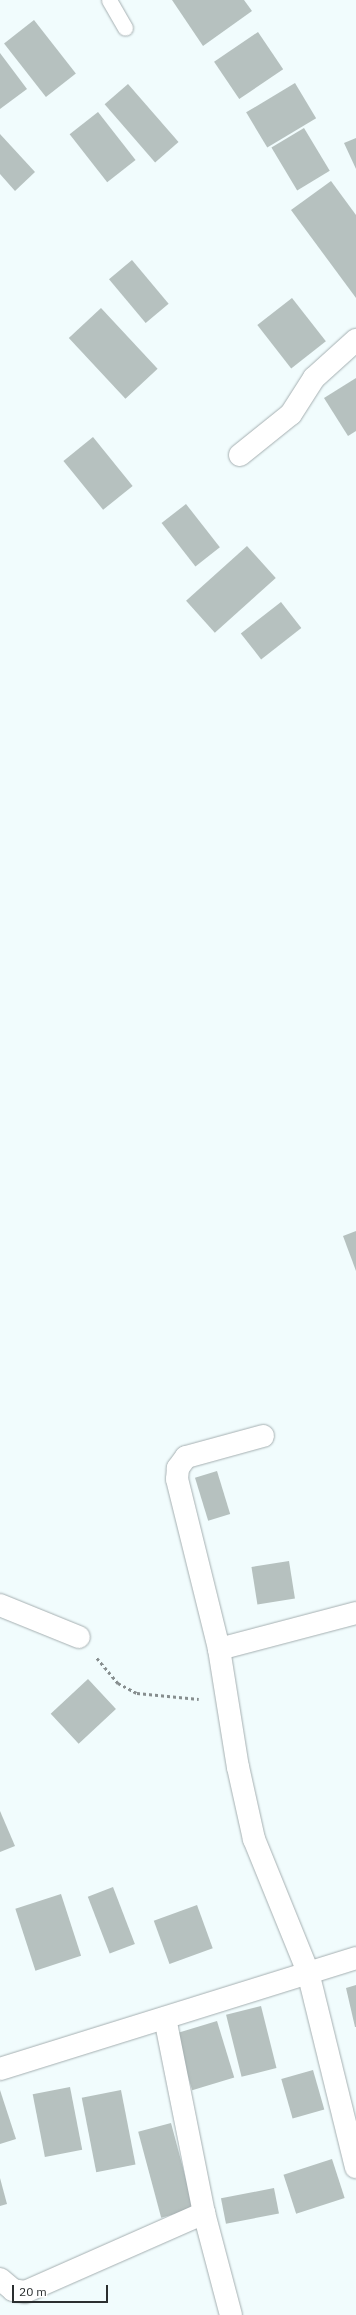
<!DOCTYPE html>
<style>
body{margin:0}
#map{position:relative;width:356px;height:2315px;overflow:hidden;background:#f1fcfd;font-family:"IBM Plex Sans",sans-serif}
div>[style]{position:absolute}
.building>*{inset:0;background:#b6c1bf;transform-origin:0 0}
.path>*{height:2.5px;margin-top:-1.25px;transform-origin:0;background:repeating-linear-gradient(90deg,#878e8f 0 3px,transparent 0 6px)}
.roads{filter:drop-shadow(0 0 1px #a5afb1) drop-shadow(0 0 1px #a5afb1)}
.lane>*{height:15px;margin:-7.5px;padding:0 7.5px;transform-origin:7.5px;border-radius:7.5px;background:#fff}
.street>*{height:22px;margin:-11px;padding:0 11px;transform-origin:11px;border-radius:11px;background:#fff}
span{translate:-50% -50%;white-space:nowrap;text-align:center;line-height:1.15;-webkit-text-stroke:3px #fff;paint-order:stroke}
.scale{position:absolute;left:12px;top:2285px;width:96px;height:18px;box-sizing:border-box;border:2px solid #2b2f30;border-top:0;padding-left:5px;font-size:12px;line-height:14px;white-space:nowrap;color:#2b2f30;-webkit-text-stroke:3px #fff;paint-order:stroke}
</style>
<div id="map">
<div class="building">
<i style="clip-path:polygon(172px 0,244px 0,252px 11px,203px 46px)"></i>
<i style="left:34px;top:20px;width:68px;height:38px;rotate:52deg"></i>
<i style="left:258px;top:32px;width:45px;height:53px;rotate:56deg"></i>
<i style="clip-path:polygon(0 53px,27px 89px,0 109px)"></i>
<i style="left:295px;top:83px;width:41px;height:57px;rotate:59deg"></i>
<i style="left:128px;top:84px;width:77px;height:31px;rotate:49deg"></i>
<i style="left:98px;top:112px;width:61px;height:36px;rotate:52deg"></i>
<i style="left:304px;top:128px;width:50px;height:38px;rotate:59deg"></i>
<i style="clip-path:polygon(0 134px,35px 172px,15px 191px,0 174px)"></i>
<i style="clip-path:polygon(356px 138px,356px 169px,344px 143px)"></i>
<i style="clip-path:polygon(331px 181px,356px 215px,356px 298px,291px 210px)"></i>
<i style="left:132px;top:260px;width:57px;height:30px;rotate:50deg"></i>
<i style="left:292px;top:298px;width:55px;height:44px;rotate:52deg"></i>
<i style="left:101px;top:308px;width:83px;height:44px;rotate:47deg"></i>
<i style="clip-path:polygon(356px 378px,356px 431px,348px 436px,324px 398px)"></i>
<i style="left:93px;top:437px;width:63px;height:38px;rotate:51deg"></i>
<i style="left:186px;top:504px;width:55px;height:31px;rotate:52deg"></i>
<i style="left:247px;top:546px;width:43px;height:82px;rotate:48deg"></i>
<i style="left:281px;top:602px;width:33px;height:51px;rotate:52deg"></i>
<i style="clip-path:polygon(356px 1231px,356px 1271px,343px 1236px)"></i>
<i style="left:217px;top:1471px;width:45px;height:23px;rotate:73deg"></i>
<i style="left:289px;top:1561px;width:38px;height:38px;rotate:81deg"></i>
<i style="left:88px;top:1679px;width:41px;height:51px;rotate:47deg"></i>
<i style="clip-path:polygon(0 1811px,15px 1846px,0 1852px)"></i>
<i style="left:113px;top:1887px;width:61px;height:27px;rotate:69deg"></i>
<i style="left:61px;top:1894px;width:65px;height:48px;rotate:72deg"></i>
<i style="left:197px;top:1905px;width:46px;height:46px;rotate:70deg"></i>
<i style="clip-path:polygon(356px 1985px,356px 2027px,355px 2027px,346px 1988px)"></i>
<i style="left:261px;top:2006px;width:64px;height:36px;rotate:76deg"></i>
<i style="left:217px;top:2021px;width:59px;height:44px;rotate:73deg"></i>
<i style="left:313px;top:2070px;width:41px;height:33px;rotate:74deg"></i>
<i style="left:70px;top:2087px;width:64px;height:38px;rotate:79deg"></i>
<i style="clip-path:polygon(0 2090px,16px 2139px,0 2144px)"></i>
<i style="left:121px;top:2090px;width:76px;height:40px;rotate:79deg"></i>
<i style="left:171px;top:2123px;width:89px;height:34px;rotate:75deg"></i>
<i style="left:332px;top:2159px;width:41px;height:51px;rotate:72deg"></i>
<i style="clip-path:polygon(0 2178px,7px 2204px,0 2206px)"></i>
<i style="left:274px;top:2188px;width:26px;height:54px;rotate:79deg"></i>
</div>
<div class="path">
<i style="left:97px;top:1658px;width:33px;rotate:50deg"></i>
<i style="left:118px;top:1683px;width:21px;rotate:28deg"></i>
<i style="left:137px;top:1693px;width:62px;rotate:5.5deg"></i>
</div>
<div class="roads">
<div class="lane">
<i style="left:109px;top:0;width:32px;rotate:60deg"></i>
</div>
<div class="street">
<i style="left:240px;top:455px;width:65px;rotate:-38.8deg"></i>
<i style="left:291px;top:414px;width:43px;rotate:-57.4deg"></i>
<i style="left:314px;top:378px;width:57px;rotate:-42.1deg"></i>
<i style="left:263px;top:1436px;width:80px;rotate:164.7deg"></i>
<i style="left:186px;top:1457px;width:14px;rotate:126deg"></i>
<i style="left:178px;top:1468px;width:11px;rotate:95deg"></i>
<i style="left:177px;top:1479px;width:175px;rotate:76.1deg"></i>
<i style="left:219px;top:1649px;width:120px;rotate:80.9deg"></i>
<i style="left:238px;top:1767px;width:74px;rotate:77.5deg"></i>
<i style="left:254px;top:1839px;width:144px;rotate:67.9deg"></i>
<i style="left:308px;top:1972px;width:201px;rotate:76.2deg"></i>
<i style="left:0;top:1605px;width:85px;rotate:22.1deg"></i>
<i style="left:219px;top:1649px;width:142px;rotate:-14.7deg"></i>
<i style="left:165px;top:2018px;width:199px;rotate:78.7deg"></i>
<i style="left:204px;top:2213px;width:106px;rotate:75.2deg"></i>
<i style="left:0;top:2069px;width:373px;rotate:-17.3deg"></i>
<i style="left:0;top:2279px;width:17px;rotate:40deg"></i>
<i style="left:13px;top:2290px;width:12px;rotate:9deg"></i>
<i style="left:25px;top:2292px;width:196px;rotate:-23.8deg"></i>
</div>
</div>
<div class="scale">20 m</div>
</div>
